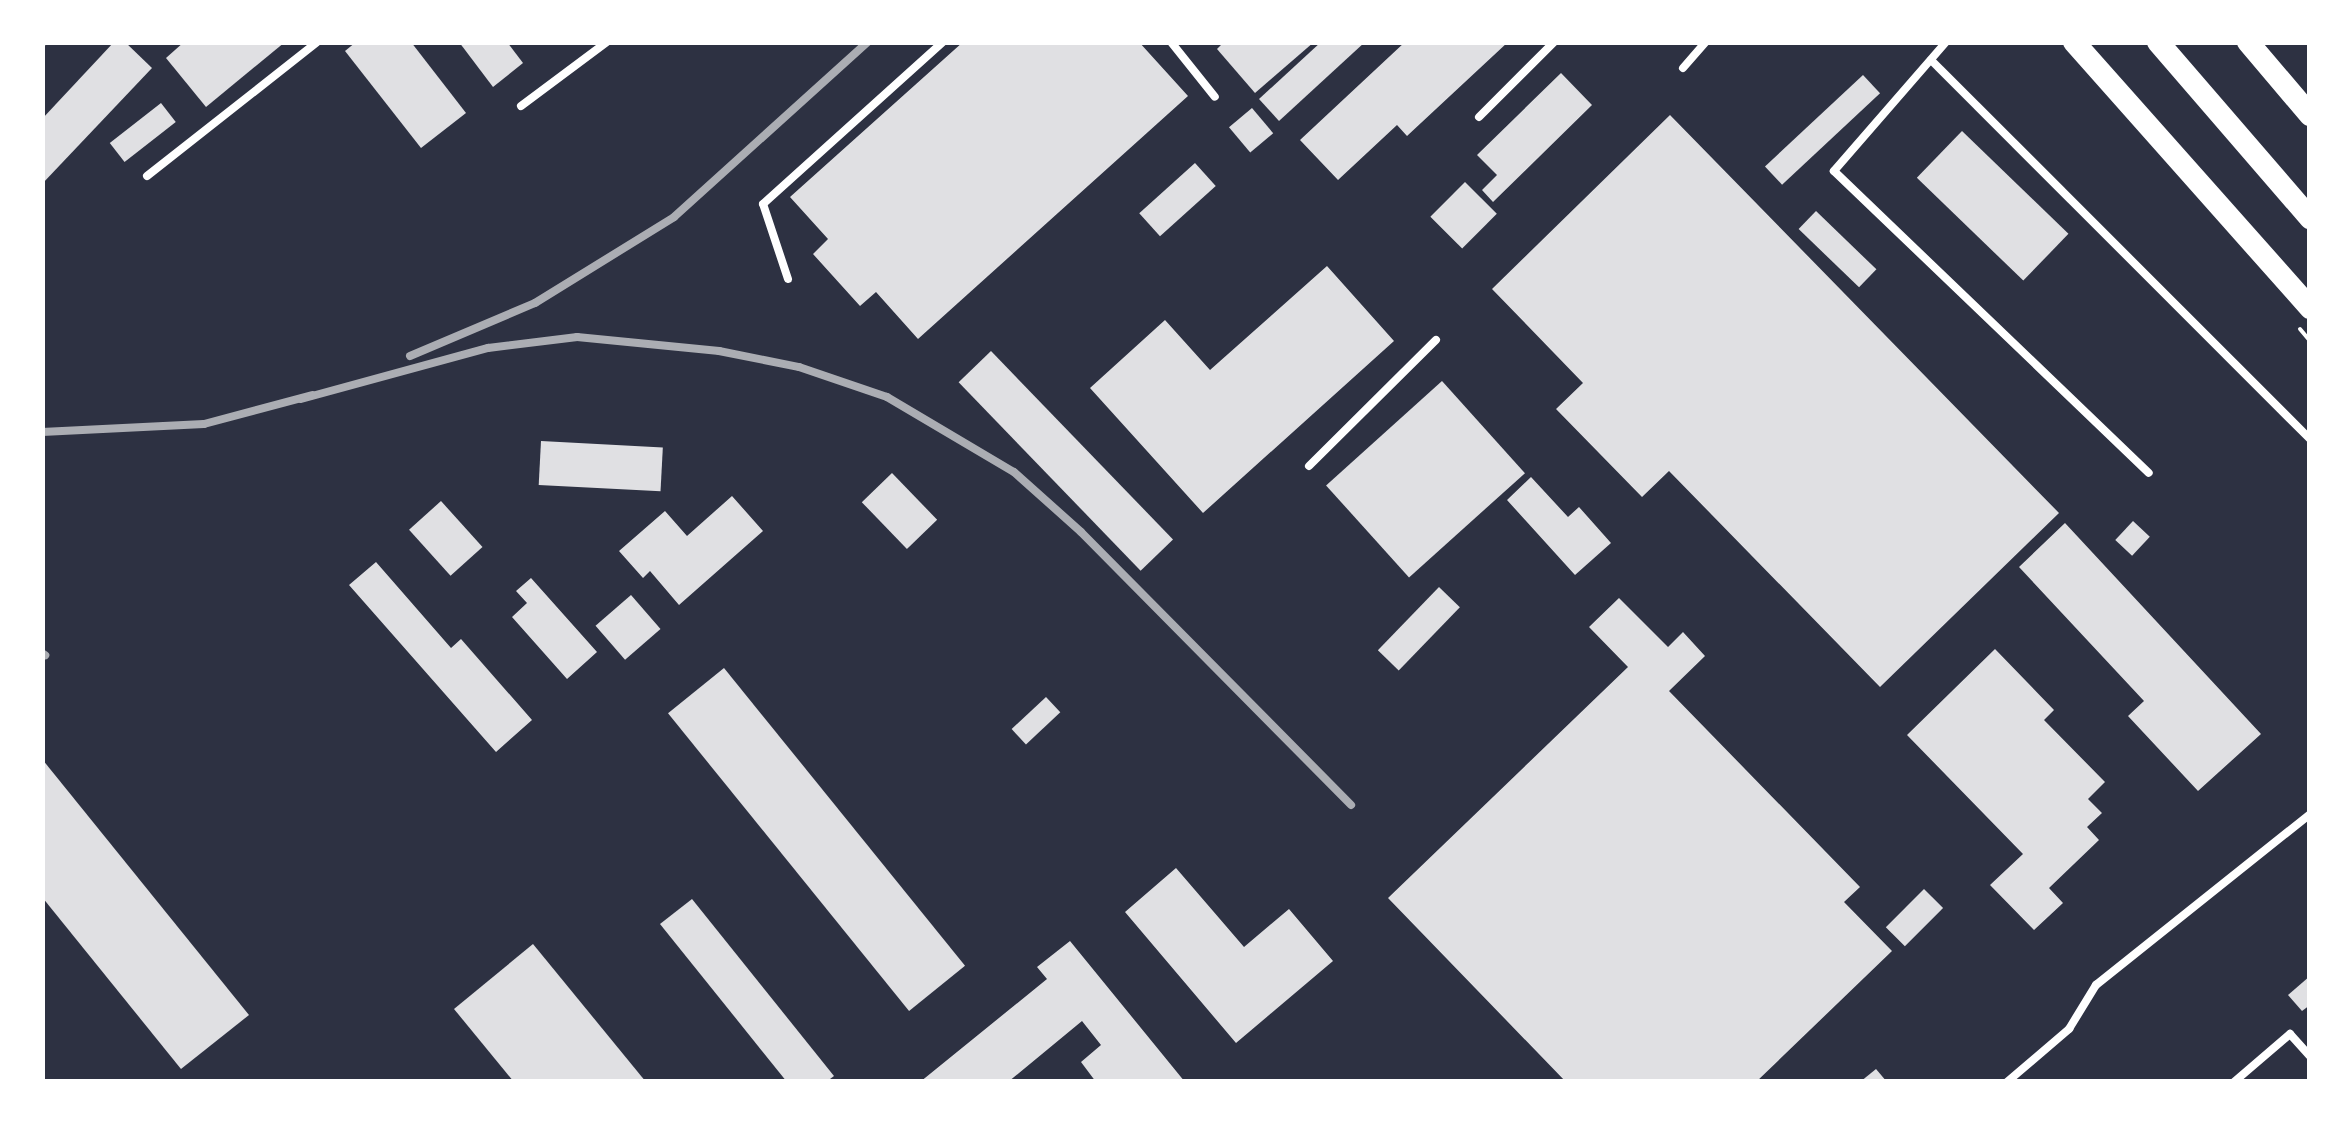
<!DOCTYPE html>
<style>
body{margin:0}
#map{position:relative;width:2352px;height:1124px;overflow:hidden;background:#2d3142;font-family:Raleway,sans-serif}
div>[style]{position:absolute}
.building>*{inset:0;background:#e0e0e3;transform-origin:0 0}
.path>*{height:4px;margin:-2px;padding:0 2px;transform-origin:2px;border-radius:2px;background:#fff}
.service>*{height:8px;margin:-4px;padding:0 4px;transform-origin:4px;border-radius:4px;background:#fff}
.primary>*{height:22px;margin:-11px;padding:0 11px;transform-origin:11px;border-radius:11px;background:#fff}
.trunk>*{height:22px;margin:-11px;padding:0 11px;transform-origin:11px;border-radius:11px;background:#fff}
.rail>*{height:8px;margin:-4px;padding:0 4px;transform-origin:4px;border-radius:4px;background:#abadb3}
span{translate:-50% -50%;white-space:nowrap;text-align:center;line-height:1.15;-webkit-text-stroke:10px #fff;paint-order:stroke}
.frame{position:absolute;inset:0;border:45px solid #fff;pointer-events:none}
</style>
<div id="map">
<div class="building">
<i style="clip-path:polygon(114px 42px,125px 42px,152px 68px,42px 184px,42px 119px)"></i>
<i style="clip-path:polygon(184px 42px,285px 42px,206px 107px,166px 58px)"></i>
<i style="clip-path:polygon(356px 42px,411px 42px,466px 113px,421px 148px,345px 51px)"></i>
<i style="clip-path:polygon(459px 42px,507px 42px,523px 63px,493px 87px)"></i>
<i style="clip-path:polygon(963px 42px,1139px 42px,1188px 96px,918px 339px,876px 292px,860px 306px,813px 254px,828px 239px,790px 197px)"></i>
<i style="clip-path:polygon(1224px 42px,1314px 42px,1255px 93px,1217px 49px)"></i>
<i style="clip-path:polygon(1321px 42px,1365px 42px,1279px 121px,1259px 99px)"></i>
<i style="clip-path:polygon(1405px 42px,1508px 42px,1407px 136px,1397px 125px,1338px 180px,1300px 140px)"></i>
<i style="clip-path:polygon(1561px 73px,1592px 105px,1493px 202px,1482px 190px,1497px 175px,1477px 155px)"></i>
<i style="left:1863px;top:75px;width:25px;height:134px;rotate:47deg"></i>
<i style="left:161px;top:103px;width:24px;height:65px;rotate:52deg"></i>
<i style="left:1252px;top:108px;width:33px;height:30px;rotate:50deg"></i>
<i style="clip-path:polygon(1670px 115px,2059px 513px,1880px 687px,1669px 471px,1642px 497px,1556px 409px,1583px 383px,1492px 289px)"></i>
<i style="left:1962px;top:131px;width:148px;height:65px;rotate:44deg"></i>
<i style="left:1195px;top:163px;width:31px;height:75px;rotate:48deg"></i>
<i style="left:1465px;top:182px;width:45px;height:49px;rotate:45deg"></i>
<i style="left:1816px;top:211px;width:84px;height:25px;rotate:44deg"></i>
<i style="clip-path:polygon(1327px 266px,1394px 341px,1203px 513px,1090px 388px,1165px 320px,1210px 370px)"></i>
<i style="left:991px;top:351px;width:262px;height:45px;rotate:46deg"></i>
<i style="left:1442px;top:381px;width:124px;height:156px;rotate:48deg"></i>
<i style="left:541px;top:441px;width:122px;height:44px;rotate:3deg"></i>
<i style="left:892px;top:473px;width:65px;height:42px;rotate:46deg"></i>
<i style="clip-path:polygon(1531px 477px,1568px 517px,1579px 507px,1611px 543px,1575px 575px,1507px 500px)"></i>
<i style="clip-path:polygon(732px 496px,763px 531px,679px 605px,650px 571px,643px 578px,619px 551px,665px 511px,687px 536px)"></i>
<i style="left:441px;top:501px;width:62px;height:43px;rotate:48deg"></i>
<i style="left:2133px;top:521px;width:23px;height:26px;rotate:43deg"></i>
<i style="clip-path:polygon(2065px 523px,2261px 734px,2198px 791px,2128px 716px,2144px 701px,2019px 567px)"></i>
<i style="clip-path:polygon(376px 562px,451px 648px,461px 639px,532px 720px,496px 752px,349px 585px)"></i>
<i style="clip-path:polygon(531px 578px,597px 652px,567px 679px,512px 617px,527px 603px,516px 591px)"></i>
<i style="left:1439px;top:587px;width:29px;height:88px;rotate:44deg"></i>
<i style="left:631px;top:595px;width:45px;height:47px;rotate:49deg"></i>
<i style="clip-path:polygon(1619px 598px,1668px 647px,1683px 632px,1705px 656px,1669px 691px,1860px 887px,1844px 902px,1892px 951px,1756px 1082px,1566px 1082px,1388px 898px,1628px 667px,1589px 627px)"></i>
<i style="clip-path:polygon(1995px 649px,2054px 710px,2044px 720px,2105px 782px,2088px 799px,2102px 813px,2087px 827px,2099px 840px,2049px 888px,2063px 903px,2034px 930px,1990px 885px,2023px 854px,1907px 735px)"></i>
<i style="left:724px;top:668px;width:383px;height:72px;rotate:51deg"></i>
<i style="left:1046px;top:697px;width:21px;height:47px;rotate:47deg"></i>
<i style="clip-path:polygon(42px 759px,249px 1015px,181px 1069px,42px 897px)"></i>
<i style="clip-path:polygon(1176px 868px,1244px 947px,1289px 909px,1333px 961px,1236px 1043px,1125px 912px)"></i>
<i style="left:1924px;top:889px;width:27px;height:54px;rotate:45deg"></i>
<i style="clip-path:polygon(692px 899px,834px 1076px,826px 1082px,787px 1082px,660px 924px)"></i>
<i style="clip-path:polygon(1070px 941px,1185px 1082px,1096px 1082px,1081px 1062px,1101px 1045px,1082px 1021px,1008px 1082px,920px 1082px,1047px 979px,1037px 967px)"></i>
<i style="clip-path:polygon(533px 944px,646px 1082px,514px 1082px,454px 1009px)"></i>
<i style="clip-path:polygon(2310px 976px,2310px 1005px,2302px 1011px,2288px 995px)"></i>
<i style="clip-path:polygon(1876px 1069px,1887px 1082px,1860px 1082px)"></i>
</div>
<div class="path">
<i style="left:2300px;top:329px;width:16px;rotate:50deg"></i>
</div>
<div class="service">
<i style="left:1171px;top:42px;width:70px;rotate:51.3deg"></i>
<i style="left:1946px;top:42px;width:171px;rotate:131deg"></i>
<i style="left:1834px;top:171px;width:436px;rotate:43.8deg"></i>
<i style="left:42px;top:43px;width:1px;rotate:-45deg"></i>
<i style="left:1931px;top:60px;width:536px;rotate:45deg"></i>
<i style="left:1683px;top:68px;width:35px;rotate:-49deg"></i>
<i style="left:521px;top:106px;width:107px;rotate:-36.7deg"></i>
<i style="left:1479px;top:117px;width:106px;rotate:-45deg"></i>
<i style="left:147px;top:176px;width:216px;rotate:-38.2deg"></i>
<i style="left:788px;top:279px;width:79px;rotate:-108.4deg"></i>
<i style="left:763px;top:204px;width:242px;rotate:-42deg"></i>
<i style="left:1309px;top:466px;width:179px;rotate:-44.8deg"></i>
<i style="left:2007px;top:1082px;width:82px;rotate:-40.5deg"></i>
<i style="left:2069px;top:1029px;width:52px;rotate:-58.5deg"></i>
<i style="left:2096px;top:985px;width:274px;rotate:-38.6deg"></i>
<i style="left:2234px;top:1082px;width:74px;rotate:-40.6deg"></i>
<i style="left:2290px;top:1034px;width:30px;rotate:48deg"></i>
</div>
<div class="primary">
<i style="left:2074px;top:42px;width:356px;rotate:48.4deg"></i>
</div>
<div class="trunk">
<i style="left:2158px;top:42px;width:233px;rotate:49.2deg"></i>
<i style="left:2248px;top:42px;width:96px;rotate:49.7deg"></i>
</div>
<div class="rail">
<i style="left:410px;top:356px;width:136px;rotate:-23deg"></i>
<i style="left:535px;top:303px;width:163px;rotate:-31.7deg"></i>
<i style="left:674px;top:217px;width:261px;rotate:-42.1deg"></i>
<i style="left:301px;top:399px;width:194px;rotate:-15.3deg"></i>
<i style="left:488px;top:348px;width:90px;rotate:-7deg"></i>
<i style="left:577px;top:337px;width:143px;rotate:5.6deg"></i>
<i style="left:719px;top:351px;width:82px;rotate:11.3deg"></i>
<i style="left:799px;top:367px;width:93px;rotate:18.8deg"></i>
<i style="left:887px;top:397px;width:147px;rotate:30.6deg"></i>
<i style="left:1014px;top:472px;width:90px;rotate:41.8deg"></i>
<i style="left:1081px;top:532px;width:384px;rotate:45.3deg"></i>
<i style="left:42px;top:432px;width:162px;rotate:-2.8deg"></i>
<i style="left:204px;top:424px;width:112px;rotate:-15deg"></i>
<i style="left:42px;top:653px;width:4px;rotate:34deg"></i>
</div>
<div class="frame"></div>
</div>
